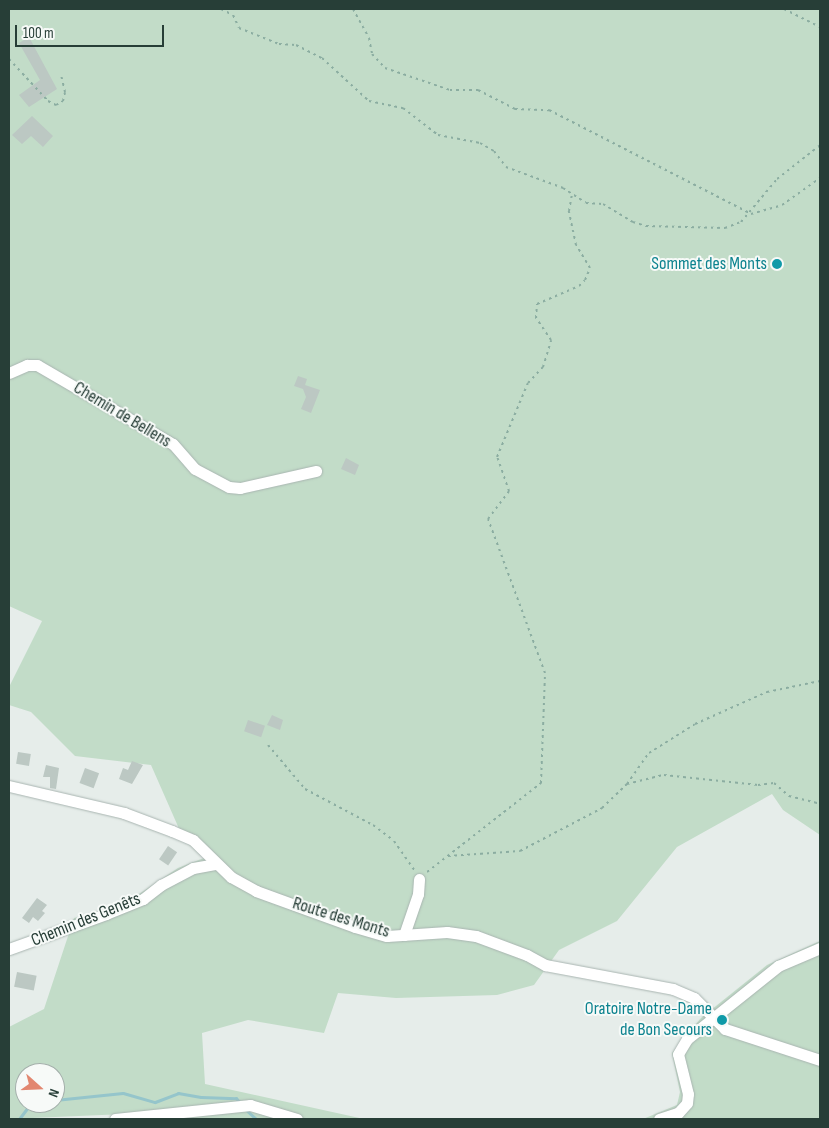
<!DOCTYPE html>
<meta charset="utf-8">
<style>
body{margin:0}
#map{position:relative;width:829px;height:1128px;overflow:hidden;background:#e6edea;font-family:"Sofia Sans Condensed",sans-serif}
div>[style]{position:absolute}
.green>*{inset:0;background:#c2dcc8}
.stream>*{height:3px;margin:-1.5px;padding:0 1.5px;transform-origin:1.5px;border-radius:1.5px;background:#95c5cb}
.building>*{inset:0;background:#bcc8c3;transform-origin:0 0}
.path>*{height:2px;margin-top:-1px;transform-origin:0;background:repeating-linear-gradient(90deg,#8bada1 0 2.5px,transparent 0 6.5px)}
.roads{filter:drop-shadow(0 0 1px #a9b5b1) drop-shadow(0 0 1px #a9b5b1)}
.minor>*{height:11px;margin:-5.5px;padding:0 5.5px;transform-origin:5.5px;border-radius:5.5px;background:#fff}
.dots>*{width:14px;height:14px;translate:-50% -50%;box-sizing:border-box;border:2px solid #f7faf8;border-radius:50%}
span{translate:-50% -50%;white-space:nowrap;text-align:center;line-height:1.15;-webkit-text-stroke:4px #f7faf8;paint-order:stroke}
.culture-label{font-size:18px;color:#0d838f}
.right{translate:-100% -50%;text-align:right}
.street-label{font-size:18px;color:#273e37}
.frame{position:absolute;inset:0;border:10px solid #273e37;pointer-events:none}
.north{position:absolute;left:15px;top:1063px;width:50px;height:50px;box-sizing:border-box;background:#f7faf8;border:1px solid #a4afab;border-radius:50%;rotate:110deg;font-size:14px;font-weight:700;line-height:20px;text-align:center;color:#273e37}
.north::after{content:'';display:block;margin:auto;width:18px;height:22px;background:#e28770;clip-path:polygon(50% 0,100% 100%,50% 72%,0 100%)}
.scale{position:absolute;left:15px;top:25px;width:149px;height:22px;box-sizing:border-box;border:2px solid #273e37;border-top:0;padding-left:6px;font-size:15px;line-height:18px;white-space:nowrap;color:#273e37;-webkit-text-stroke:4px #f7faf8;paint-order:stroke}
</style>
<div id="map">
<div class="green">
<i style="clip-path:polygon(evenodd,9px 9px,820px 9px,820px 835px,783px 810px,772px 794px,677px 847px,617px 921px,559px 950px,534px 985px,497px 995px,396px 998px,338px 993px,324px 1033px,248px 1020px,202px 1033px,205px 1084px,364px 1119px,135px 1119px,125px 1114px,9px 1119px,9px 1027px,44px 1009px,74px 918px,121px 906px,178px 868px,204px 858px,184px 840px,151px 765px,75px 756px,31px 712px,9px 705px,9px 687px,42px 621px,9px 606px,9px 9px,25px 1073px,55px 1073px,55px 1103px,25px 1103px,25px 1073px)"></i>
<i style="clip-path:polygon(820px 941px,820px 1119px,643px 1119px,677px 1105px,680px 1092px,672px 1053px,701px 1018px,767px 965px)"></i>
</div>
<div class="stream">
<i style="left:55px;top:1100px;width:68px;rotate:-5.9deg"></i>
<i style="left:123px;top:1093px;width:33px;rotate:16deg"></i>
<i style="left:155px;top:1102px;width:25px;rotate:-21deg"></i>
<i style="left:178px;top:1093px;width:23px;rotate:10deg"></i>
<i style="left:201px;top:1097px;width:35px;rotate:2deg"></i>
<i style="left:236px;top:1098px;width:6px;rotate:51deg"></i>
<i style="left:245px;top:1109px;width:15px;rotate:42deg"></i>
<i style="left:19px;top:1119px;width:15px;rotate:-53deg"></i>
<i style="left:28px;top:1107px;width:16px;rotate:-15deg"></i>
</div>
<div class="building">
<i style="clip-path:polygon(29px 37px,57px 89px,29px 107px,19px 95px,40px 80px,19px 43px)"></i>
<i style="clip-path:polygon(32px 116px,53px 136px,43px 147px,31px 136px,22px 144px,12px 135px)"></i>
<i style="clip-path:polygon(298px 376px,307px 379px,305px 385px,320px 390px,311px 413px,301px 409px,306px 397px,303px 389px,294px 386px)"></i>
<i style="clip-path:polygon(346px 458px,359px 465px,355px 475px,341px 469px)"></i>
<i style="clip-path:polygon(272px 715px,283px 720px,280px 730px,267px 725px)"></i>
<i style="left:248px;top:720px;width:18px;height:12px;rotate:19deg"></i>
<i style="left:18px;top:752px;width:13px;height:12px;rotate:9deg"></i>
<i style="clip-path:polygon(132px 761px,143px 765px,132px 784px,119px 779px,123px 768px,128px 770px)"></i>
<i style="clip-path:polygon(46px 765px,59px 768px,56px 789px,50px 788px,50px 777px,43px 777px)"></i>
<i style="left:85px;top:768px;width:15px;height:16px;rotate:20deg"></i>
<i style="left:168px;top:846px;width:11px;height:16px;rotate:34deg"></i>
<i style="clip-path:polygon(37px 898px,47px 905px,42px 911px,45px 913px,38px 921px,33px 917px,29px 923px,22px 918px)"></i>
<i style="left:17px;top:972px;width:20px;height:15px;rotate:11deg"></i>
</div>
<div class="path">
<i style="left:221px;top:9px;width:13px;rotate:27deg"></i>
<i style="left:233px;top:15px;width:14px;rotate:65deg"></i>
<i style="left:239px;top:28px;width:43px;rotate:21.8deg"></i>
<i style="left:279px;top:44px;width:17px;rotate:3deg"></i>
<i style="left:296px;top:45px;width:29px;rotate:27deg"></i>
<i style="left:322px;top:58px;width:64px;rotate:42.5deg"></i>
<i style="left:369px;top:101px;width:35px;rotate:12deg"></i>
<i style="left:403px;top:108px;width:44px;rotate:37.6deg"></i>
<i style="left:438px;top:135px;width:43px;rotate:10.8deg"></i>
<i style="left:480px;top:143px;width:16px;rotate:30deg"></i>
<i style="left:494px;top:151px;width:20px;rotate:53deg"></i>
<i style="left:506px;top:167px;width:61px;rotate:20.2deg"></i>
<i style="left:563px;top:188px;width:27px;rotate:33deg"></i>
<i style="left:586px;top:203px;width:17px;rotate:3deg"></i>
<i style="left:603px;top:204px;width:35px;rotate:31deg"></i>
<i style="left:633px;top:222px;width:14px;rotate:17deg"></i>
<i style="left:646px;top:226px;width:79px;rotate:1.5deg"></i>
<i style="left:725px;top:228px;width:17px;rotate:-21deg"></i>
<i style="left:741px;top:222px;width:56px;rotate:-50.1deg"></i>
<i style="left:777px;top:179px;width:55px;rotate:-38.3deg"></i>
<i style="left:353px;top:9px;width:33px;rotate:61deg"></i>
<i style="left:369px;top:38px;width:16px;rotate:79deg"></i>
<i style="left:372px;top:54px;width:19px;rotate:47deg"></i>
<i style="left:385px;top:68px;width:69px;rotate:18.7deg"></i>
<i style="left:450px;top:90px;width:28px"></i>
<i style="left:478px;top:90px;width:42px;rotate:27.2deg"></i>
<i style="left:515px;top:109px;width:34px;rotate:2deg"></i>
<i style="left:549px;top:110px;width:227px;rotate:27.2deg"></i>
<i style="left:751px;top:214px;width:32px;rotate:-16deg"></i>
<i style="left:782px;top:205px;width:47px;rotate:-35.4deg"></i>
<i style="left:784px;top:9px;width:40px;rotate:26.6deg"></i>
<i style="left:9px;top:59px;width:57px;rotate:47.1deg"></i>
<i style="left:48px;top:101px;width:9px;rotate:27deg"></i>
<i style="left:56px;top:105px;width:8px;rotate:-30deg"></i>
<i style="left:63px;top:101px;width:9px;rotate:-77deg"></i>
<i style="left:65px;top:92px;width:17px;rotate:-103deg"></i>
<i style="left:268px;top:745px;width:57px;rotate:49.9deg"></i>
<i style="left:305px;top:789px;width:77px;rotate:27.9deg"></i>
<i style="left:373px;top:825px;width:26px;rotate:37deg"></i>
<i style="left:394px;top:841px;width:37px;rotate:55deg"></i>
<i style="left:627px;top:784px;width:38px;rotate:-14deg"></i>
<i style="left:664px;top:775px;width:95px;rotate:6.1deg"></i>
<i style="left:758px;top:785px;width:16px;rotate:-7deg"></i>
<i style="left:774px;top:783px;width:20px;rotate:41deg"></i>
<i style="left:789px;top:796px;width:32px;rotate:14deg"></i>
<i style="left:448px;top:856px;width:72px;rotate:-4deg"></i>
<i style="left:520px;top:851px;width:93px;rotate:-27.7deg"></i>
<i style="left:602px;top:808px;width:35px;rotate:-44deg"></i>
<i style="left:627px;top:784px;width:38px;rotate:-55deg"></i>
<i style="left:649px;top:753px;width:54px;rotate:-32.2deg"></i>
<i style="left:695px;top:724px;width:79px;rotate:-24deg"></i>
<i style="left:767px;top:692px;width:54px;rotate:-11.7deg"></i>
<i style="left:427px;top:872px;width:145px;rotate:-38deg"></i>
<i style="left:541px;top:783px;width:110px;rotate:-87.9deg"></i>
<i style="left:545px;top:673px;width:164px;rotate:-110.3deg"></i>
<i style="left:488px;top:519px;width:35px;rotate:-53deg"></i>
<i style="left:509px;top:491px;width:36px;rotate:-109deg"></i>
<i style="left:497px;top:457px;width:80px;rotate:-67.3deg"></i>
<i style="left:528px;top:383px;width:22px;rotate:-47deg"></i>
<i style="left:543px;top:367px;width:28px;rotate:-73deg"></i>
<i style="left:551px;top:340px;width:27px;rotate:-124deg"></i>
<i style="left:536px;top:318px;width:14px;rotate:-86deg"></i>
<i style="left:537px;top:304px;width:46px;rotate:-23.2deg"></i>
<i style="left:579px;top:286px;width:8px;rotate:-45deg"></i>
<i style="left:585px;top:280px;width:13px;rotate:-67deg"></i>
<i style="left:590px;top:268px;width:27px;rotate:-121deg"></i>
<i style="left:576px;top:245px;width:35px;rotate:-102deg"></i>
<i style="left:569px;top:211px;width:17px;rotate:-80deg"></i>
</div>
<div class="roads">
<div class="minor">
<i style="left:9px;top:373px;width:20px;rotate:-24deg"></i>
<i style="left:27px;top:365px;width:10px"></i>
<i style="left:37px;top:365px;width:157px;rotate:30.2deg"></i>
<i style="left:173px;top:444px;width:33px;rotate:49deg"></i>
<i style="left:195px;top:469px;width:38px;rotate:28deg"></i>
<i style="left:229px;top:487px;width:11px;rotate:5deg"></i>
<i style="left:240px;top:488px;width:78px;rotate:-12.6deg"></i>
<i style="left:9px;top:786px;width:118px;rotate:13.2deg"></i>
<i style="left:124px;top:813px;width:51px;rotate:20.6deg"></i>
<i style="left:172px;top:831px;width:23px;rotate:23deg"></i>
<i style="left:193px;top:840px;width:53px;rotate:44.2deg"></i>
<i style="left:231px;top:877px;width:29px;rotate:29deg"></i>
<i style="left:256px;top:891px;width:105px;rotate:20deg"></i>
<i style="left:355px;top:927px;width:33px;rotate:16deg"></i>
<i style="left:387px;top:936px;width:60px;rotate:-3.8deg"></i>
<i style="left:447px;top:932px;width:29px;rotate:8deg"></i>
<i style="left:476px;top:936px;width:54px;rotate:20.4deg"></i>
<i style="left:527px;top:955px;width:21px;rotate:29deg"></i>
<i style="left:545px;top:965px;width:130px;rotate:10.6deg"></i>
<i style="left:673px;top:989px;width:23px;rotate:23deg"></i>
<i style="left:694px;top:998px;width:44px;rotate:45deg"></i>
<i style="left:725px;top:1029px;width:100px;rotate:18.1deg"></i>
<i style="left:404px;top:935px;width:43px;rotate:-71.1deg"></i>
<i style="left:418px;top:894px;width:15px;rotate:-86deg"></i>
<i style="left:9px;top:949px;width:103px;rotate:-19.8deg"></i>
<i style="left:106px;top:914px;width:40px;rotate:-22deg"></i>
<i style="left:143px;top:899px;width:23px;rotate:-38deg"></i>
<i style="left:161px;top:885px;width:36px;rotate:-28deg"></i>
<i style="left:193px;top:868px;width:22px;rotate:-10deg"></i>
<i style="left:115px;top:1119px;width:136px;rotate:-5.9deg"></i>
<i style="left:250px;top:1105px;width:49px;rotate:16.6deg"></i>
<i style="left:659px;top:1119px;width:20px;rotate:-18deg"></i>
<i style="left:678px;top:1113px;width:13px;rotate:-48deg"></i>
<i style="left:687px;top:1103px;width:9px;rotate:-84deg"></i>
<i style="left:688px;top:1094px;width:41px;rotate:-104deg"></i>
<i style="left:678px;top:1054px;width:17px;rotate:-59deg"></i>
<i style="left:687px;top:1039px;width:117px;rotate:-38.7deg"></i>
<i style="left:778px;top:966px;width:46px;rotate:-23.2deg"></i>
</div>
</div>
<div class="dots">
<i style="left:777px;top:264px;background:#0f9aa8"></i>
<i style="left:722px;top:1020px;background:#0f9aa8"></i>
</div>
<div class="culture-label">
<span class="right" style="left:767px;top:264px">Sommet des Monts</span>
<span class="right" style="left:712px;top:1020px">Oratoire Notre-Dame<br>de Bon Secours</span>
</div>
<div class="street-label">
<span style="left:122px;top:415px;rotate:31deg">Chemin de Bellens</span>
<span style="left:341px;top:918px;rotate:17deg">Route des Monts</span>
<span style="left:86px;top:920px;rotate:-22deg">Chemin des Genêts</span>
</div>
<div class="frame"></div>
<div class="north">N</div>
<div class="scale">100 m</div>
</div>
